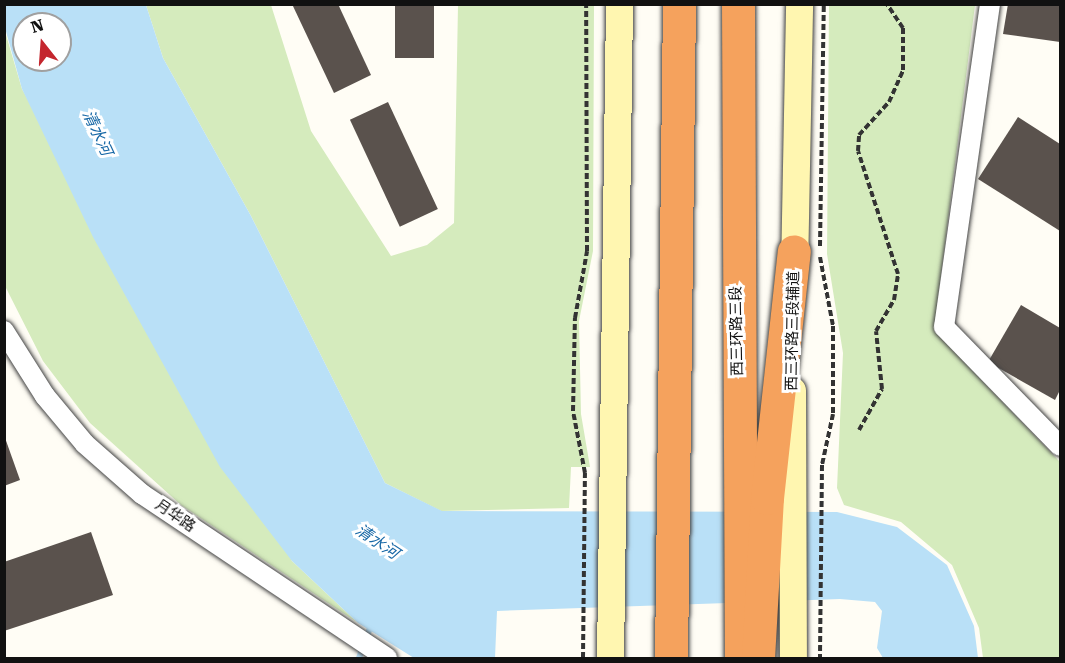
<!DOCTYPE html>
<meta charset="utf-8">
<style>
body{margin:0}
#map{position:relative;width:1065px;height:663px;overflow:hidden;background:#fffdf5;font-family:"Roboto Serif","Noto Sans SC",serif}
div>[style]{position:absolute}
.green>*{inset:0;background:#d5ebbd}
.water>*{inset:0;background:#b9e0f7}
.stream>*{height:6px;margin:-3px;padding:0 3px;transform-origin:3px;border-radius:3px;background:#b9e0f7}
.building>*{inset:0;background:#5a524d;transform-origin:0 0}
.path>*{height:4px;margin-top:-2px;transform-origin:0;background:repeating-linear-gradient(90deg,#333 0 6px,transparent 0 9px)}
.roads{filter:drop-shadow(0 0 2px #444) drop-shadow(0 0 2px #444)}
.street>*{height:20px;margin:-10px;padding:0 10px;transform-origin:10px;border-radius:10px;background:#fff}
.secondary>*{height:27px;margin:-13.5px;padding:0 13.5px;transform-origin:13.5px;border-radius:13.5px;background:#fff6b0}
.highway>*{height:33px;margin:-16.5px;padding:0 16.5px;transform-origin:16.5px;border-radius:16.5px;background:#f5a25d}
span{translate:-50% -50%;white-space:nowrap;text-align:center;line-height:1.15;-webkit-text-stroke:6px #fff;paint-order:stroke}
.street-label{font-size:15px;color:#111}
.water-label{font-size:16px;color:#1768a6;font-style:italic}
.frame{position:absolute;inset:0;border:6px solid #111;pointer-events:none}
.north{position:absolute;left:12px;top:12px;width:60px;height:60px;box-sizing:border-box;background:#fff;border:2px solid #a0a0a0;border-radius:50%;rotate:343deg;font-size:16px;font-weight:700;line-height:24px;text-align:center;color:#111}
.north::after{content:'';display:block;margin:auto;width:21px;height:27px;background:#c4262e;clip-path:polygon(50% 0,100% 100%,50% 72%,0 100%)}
</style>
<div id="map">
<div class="green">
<i style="clip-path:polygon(146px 5px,271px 5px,311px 131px,391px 256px,427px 245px,454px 223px,458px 5px,594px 5px,593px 251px,579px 321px,581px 414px,590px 467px,571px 467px,569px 508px,441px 511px,385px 483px,251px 216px,163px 58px)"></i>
<i style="clip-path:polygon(829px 5px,975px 5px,934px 331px,1060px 462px,1060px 658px,983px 658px,979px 628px,952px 565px,901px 522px,844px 505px,837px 488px,843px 353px,827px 254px)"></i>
<i style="clip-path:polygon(4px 28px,22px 89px,292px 561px,358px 623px,181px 505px,90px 423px,43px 361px,5px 286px)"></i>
</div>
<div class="water">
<i style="clip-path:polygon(evenodd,4px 5px,146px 5px,163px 58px,251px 216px,385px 483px,442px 511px,837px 512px,897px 527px,947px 565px,974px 626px,978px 658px,883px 658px,877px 648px,882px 611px,875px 602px,840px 599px,497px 611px,495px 658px,414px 658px,358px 623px,292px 561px,220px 467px,93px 237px,22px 89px,5px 28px,4px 5px,24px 24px,60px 24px,60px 60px,24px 60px,24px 24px)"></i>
</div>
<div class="stream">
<i style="left:359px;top:658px;width:38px;rotate:-70deg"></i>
</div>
<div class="building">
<i style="clip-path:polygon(292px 4px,338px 4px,371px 75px,334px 93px)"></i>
<i style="left:395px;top:4px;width:39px;height:54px"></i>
<i style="clip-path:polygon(1008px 4px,1060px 4px,1060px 42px,1003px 34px)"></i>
<i style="left:388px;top:102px;width:118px;height:42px;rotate:65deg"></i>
<i style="clip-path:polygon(1018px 117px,1060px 144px,1060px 231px,978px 179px)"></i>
<i style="clip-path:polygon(1021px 305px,1060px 328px,1060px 390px,1055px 400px,988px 362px)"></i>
<i style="clip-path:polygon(4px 435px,20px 480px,4px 486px)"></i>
<i style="clip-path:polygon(91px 532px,113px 595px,4px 631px,4px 562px)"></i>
</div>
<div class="path">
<i style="left:820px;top:246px;width:242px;rotate:-89.1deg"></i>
<i style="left:820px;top:257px;width:70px;rotate:79.3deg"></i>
<i style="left:833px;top:326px;width:88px;rotate:90deg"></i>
<i style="left:833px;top:414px;width:52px;rotate:102.2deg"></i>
<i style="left:822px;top:465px;width:193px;rotate:90.6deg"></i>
<i style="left:859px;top:430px;width:47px;rotate:-60.7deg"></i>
<i style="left:882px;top:389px;width:58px;rotate:-95.9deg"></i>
<i style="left:876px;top:331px;width:36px;rotate:-60deg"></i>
<i style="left:894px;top:300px;width:26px;rotate:-81deg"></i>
<i style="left:898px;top:274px;width:129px;rotate:-108deg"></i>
<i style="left:858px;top:151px;width:16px;rotate:-86deg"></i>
<i style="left:859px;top:135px;width:45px;rotate:-47.7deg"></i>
<i style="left:889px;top:102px;width:35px;rotate:-66deg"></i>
<i style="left:903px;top:70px;width:42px;rotate:-90deg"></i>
<i style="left:903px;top:28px;width:29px;rotate:-124deg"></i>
<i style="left:583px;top:658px;width:185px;rotate:-89.4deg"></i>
<i style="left:585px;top:473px;width:63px;rotate:-101deg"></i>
<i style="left:573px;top:411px;width:93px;rotate:-88.8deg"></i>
<i style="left:575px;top:318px;width:68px;rotate:-79.8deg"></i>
<i style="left:587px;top:251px;width:247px;rotate:-90.2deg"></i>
</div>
<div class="roads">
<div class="street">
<i style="left:990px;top:4px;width:326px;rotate:98.1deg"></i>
<i style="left:944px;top:327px;width:166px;rotate:45.7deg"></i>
<i style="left:4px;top:331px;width:77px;rotate:57.8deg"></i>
<i style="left:45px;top:396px;width:62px;rotate:50.2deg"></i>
<i style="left:85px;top:444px;width:76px;rotate:41.3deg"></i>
<i style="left:142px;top:494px;width:295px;rotate:33.8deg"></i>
</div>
<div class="secondary">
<i style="left:794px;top:270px;width:266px;rotate:-88.9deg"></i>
<i style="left:792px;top:390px;width:268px;rotate:89.8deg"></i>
<i style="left:610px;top:658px;width:654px;rotate:-89.21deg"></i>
</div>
<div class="highway">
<i style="left:738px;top:4px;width:654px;rotate:89.74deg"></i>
<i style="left:671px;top:658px;width:654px;rotate:-89.3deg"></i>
<i style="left:758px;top:658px;width:160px;rotate:-86.8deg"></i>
<i style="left:767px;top:498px;width:248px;rotate:-83.8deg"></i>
</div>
</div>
<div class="street-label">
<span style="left:737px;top:331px;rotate:-91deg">西三环路三段</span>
<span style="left:793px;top:331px;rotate:-89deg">西三环路三段辅道</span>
<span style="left:175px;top:516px;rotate:34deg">月华路</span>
</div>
<div class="water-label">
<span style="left:97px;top:133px;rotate:65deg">清水河</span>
<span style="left:377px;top:542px;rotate:34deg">清水河</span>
</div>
<div class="frame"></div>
<div class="north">N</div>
</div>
